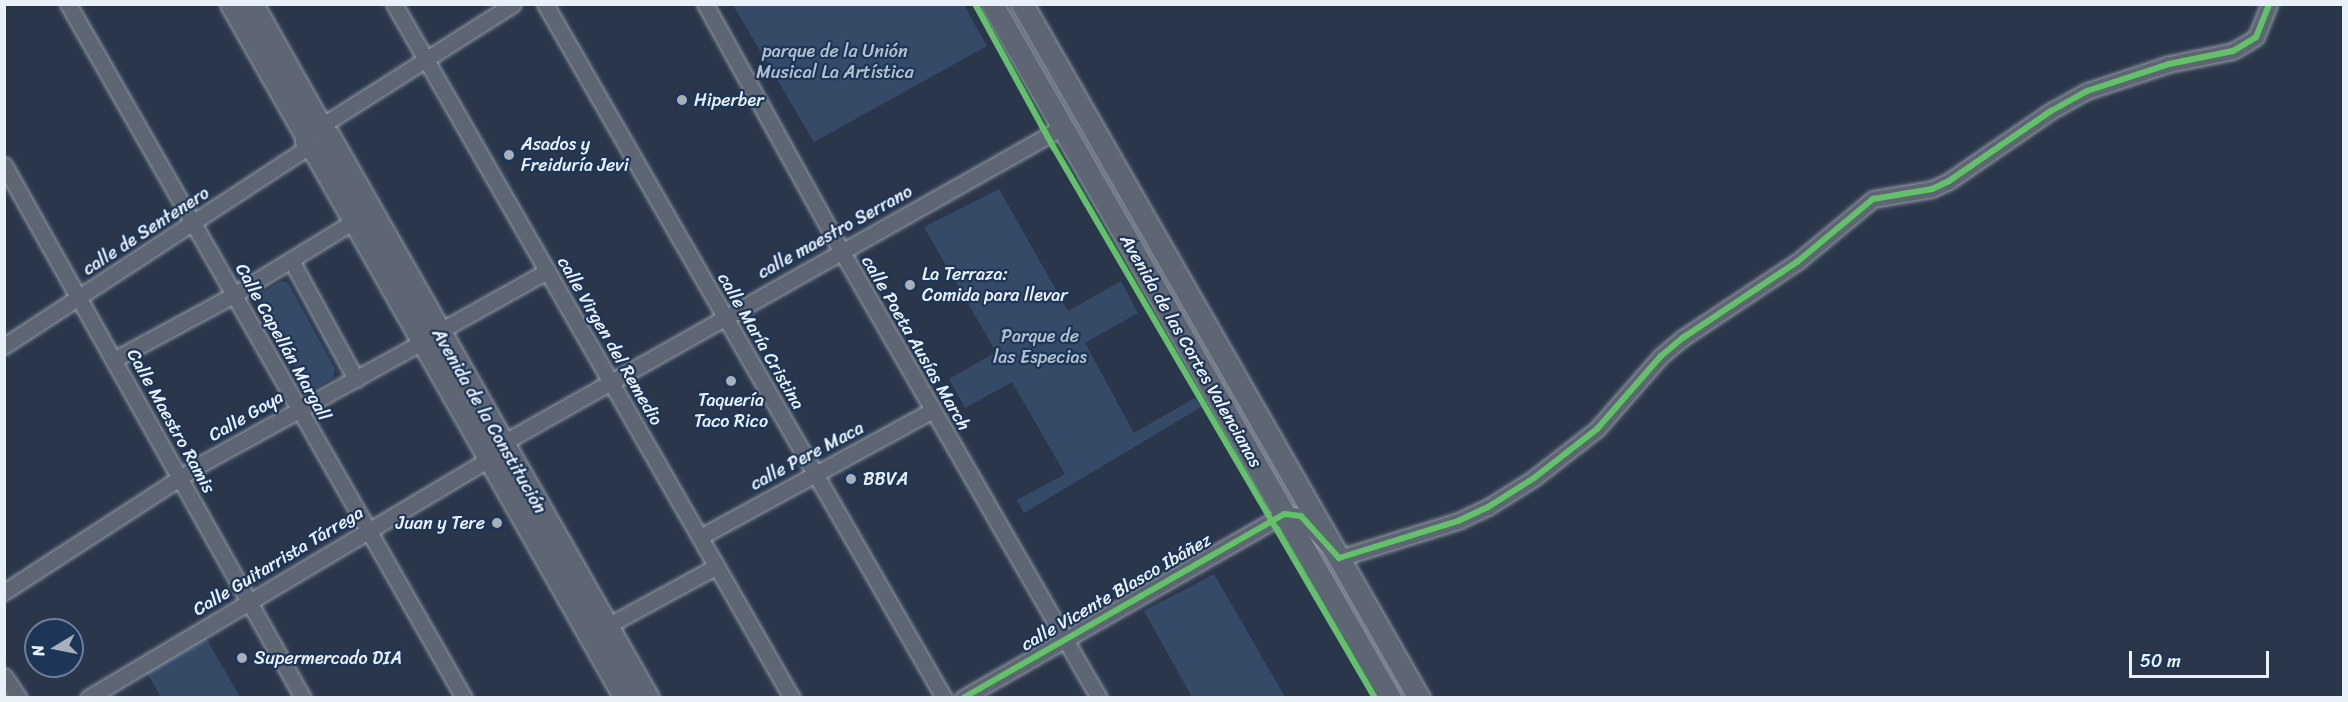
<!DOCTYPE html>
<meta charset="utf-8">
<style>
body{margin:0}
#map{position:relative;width:2348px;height:702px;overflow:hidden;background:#2a374a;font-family:Sriracha,sans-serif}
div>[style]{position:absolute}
.green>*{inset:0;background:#354a67}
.roads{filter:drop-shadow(0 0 2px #959da7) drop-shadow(0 0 2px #959da7)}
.street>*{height:15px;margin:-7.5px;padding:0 7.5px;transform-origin:7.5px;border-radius:7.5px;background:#5d6672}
.secondary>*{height:21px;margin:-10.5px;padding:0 10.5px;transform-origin:10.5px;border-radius:10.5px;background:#5d6672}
.cycleway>*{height:6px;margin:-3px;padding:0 3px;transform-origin:3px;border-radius:3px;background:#61c268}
.dots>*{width:16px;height:16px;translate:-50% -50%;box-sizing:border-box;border:3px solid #1d3557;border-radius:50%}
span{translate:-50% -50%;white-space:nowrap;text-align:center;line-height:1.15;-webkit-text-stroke:4.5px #1d3557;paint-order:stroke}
.park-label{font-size:18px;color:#b3c0ce}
.poi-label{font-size:18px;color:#e8f1f8}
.left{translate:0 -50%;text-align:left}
.right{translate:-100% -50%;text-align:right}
.street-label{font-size:18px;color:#e8f1f8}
.frame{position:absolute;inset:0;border:6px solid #e8f1f8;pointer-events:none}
.north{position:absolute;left:24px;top:618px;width:60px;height:60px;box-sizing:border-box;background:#1d3557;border:2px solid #6e8097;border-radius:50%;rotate:260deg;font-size:16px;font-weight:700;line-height:24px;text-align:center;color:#e8f1f8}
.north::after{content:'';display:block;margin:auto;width:21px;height:27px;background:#a6b0bb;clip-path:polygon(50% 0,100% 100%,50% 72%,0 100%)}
.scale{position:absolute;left:2129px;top:651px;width:140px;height:27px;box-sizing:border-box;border:3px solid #e8f1f8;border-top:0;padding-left:8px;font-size:18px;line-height:21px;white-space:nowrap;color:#e8f1f8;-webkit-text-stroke:4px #1d3557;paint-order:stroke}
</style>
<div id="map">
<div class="green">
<i style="clip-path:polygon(733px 5px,964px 5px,987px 46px,814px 142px)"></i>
<i style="clip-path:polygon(999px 189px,1068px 311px,1121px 281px,1138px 313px,1085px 343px,1134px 433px,1195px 398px,1201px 407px,1024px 513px,1017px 500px,1065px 474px,1012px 382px,965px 408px,949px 379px,996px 352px,924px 227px)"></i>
<i style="clip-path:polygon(281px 281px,288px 283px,335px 369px,333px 378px,315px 388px,304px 384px,258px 300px,262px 293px)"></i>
<i style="clip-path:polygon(1214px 574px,1285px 697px,1192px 697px,1144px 611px)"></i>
<i style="clip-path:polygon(206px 638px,240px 697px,161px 697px,146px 671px)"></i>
</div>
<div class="roads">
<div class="street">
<i style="left:68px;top:4px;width:799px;rotate:60.29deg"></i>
<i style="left:394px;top:4px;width:800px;rotate:60.17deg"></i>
<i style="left:545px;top:4px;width:801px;rotate:60.1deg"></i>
<i style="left:705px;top:4px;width:283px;rotate:61.1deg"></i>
<i style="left:842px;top:252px;width:515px;rotate:60.05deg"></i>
<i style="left:321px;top:126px;width:227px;rotate:-32.4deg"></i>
<i style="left:4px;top:165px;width:611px;rotate:60.71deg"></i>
<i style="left:291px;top:260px;width:136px;rotate:61.4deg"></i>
<i style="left:438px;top:332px;width:125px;rotate:-29.2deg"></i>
<i style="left:4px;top:346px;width:363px;rotate:-33.2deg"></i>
<i style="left:115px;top:359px;width:136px;rotate:-28.4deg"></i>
<i style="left:235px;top:294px;width:140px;rotate:-31.5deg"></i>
<i style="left:501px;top:444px;width:645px;rotate:-29.43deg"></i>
<i style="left:700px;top:537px;width:265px;rotate:-28.6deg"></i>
<i style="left:4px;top:592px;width:235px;rotate:-33deg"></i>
<i style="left:201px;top:464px;width:252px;rotate:-28.9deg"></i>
<i style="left:607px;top:626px;width:125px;rotate:-28.6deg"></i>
<i style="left:4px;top:676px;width:27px;rotate:56deg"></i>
<i style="left:88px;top:698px;width:467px;rotate:-30.8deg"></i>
<i style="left:963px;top:698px;width:370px;rotate:-29.8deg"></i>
<i style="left:1284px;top:514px;width:17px;rotate:7deg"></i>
<i style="left:1301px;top:516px;width:57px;rotate:47.9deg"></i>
<i style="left:1339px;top:558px;width:125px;rotate:-17.3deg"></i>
<i style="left:1458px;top:521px;width:33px;rotate:-25deg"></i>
<i style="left:1488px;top:507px;width:54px;rotate:-32.2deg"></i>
<i style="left:1534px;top:478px;width:80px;rotate:-37.9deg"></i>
<i style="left:1597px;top:429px;width:97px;rotate:-48.8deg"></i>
<i style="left:1661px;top:356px;width:30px;rotate:-40deg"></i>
<i style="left:1684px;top:337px;width:136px;rotate:-33.6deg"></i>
<i style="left:1797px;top:262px;width:99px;rotate:-39.7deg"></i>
<i style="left:1873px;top:199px;width:60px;rotate:-9.6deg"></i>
<i style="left:1932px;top:189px;width:19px;rotate:-25deg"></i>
<i style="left:1949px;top:181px;width:124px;rotate:-34.5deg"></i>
<i style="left:2051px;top:111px;width:41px;rotate:-29.1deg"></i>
<i style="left:2087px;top:91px;width:86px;rotate:-18.2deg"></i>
<i style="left:2169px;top:64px;width:65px;rotate:-11.5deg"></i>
<i style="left:2233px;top:51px;width:27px;rotate:-31deg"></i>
<i style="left:2256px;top:37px;width:35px;rotate:-68deg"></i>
</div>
<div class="secondary">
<i style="left:231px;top:4px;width:154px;rotate:60.4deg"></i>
<i style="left:252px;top:4px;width:145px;rotate:60.6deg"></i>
<i style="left:992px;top:4px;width:800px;rotate:60.17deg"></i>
<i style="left:1022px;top:4px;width:800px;rotate:60.23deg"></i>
<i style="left:330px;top:144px;width:9px;rotate:122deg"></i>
<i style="left:325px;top:152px;width:9px;rotate:167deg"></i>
<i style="left:316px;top:154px;width:16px;rotate:-128deg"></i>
<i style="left:306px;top:141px;width:14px;rotate:-51deg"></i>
<i style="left:315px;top:130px;width:15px;rotate:23deg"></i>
<i style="left:329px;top:136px;width:646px;rotate:60.42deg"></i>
<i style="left:316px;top:154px;width:626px;rotate:60.4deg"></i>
</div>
</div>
<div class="cycleway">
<i style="left:975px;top:4px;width:164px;rotate:61.3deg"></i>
<i style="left:1054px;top:148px;width:637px;rotate:59.73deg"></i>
<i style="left:963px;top:698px;width:370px;rotate:-29.8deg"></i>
<i style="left:1284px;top:514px;width:17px;rotate:7deg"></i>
<i style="left:1301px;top:516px;width:57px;rotate:47.9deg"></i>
<i style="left:1339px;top:558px;width:125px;rotate:-17.3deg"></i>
<i style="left:1458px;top:521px;width:33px;rotate:-25deg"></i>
<i style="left:1488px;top:507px;width:54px;rotate:-32.2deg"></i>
<i style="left:1534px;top:478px;width:80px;rotate:-37.9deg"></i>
<i style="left:1597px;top:429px;width:97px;rotate:-48.8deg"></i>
<i style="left:1661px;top:356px;width:30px;rotate:-40deg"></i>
<i style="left:1684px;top:337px;width:136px;rotate:-33.6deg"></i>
<i style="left:1797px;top:262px;width:99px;rotate:-39.7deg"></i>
<i style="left:1873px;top:199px;width:60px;rotate:-9.6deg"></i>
<i style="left:1932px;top:189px;width:19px;rotate:-25deg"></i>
<i style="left:1949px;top:181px;width:124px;rotate:-34.5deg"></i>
<i style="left:2051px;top:111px;width:41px;rotate:-29.1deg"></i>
<i style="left:2087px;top:91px;width:86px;rotate:-18.2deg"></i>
<i style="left:2169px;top:64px;width:65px;rotate:-11.5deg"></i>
<i style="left:2233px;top:51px;width:27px;rotate:-31deg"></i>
<i style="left:2256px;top:37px;width:35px;rotate:-68deg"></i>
</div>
<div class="dots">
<i style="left:682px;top:100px;background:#a6b0bb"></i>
<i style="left:509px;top:155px;background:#a6b0bb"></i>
<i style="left:910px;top:285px;background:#a6b0bb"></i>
<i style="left:731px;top:381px;background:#a6b0bb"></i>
<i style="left:851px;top:479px;background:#a6b0bb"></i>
<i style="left:497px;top:523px;background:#a6b0bb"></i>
<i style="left:242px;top:658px;background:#a6b0bb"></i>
</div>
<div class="park-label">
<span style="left:835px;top:62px">parque de la Unión<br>Musical La Artística</span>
<span style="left:1040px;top:347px">Parque de<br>las Especias</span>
</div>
<div class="poi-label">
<span class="left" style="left:694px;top:100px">Hiperber</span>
<span class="left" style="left:521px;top:155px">Asados y<br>Freiduría Jevi</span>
<span class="left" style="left:922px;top:285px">La Terraza:<br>Comida para llevar</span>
<span style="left:731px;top:411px">Taquería<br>Taco Rico</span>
<span class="left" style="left:863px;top:479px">BBVA</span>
<span class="right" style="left:485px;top:523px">Juan y Tere</span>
<span class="left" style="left:254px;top:658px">Supermercado DIA</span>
</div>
<div class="street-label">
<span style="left:146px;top:231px;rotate:-33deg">calle de Sentenero</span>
<span style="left:835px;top:232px;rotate:-29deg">calle maestro Serrano</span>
<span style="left:610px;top:341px;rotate:60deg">calle Virgen del Remedio</span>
<span style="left:761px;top:341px;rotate:60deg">calle María Cristina</span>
<span style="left:283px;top:342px;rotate:61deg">Calle Capellán Margall</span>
<span style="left:916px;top:343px;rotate:60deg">calle Poeta Ausías March</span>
<span style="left:1191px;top:351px;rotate:60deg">Avenida de las Cortes Valencianas</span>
<span style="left:246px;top:416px;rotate:-30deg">Calle Goya</span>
<span style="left:171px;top:421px;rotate:61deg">Calle Maestro Ramis</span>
<span style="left:489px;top:421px;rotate:60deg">Avenida de la Constitución</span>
<span style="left:807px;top:456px;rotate:-28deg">calle Pere Maca</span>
<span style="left:278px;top:561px;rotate:-31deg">Calle Guitarrista Tárrega</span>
<span style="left:1116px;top:592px;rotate:-30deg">calle Vicente Blasco Ibáñez</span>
</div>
<div class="frame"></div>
<div class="north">N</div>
<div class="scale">50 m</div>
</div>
